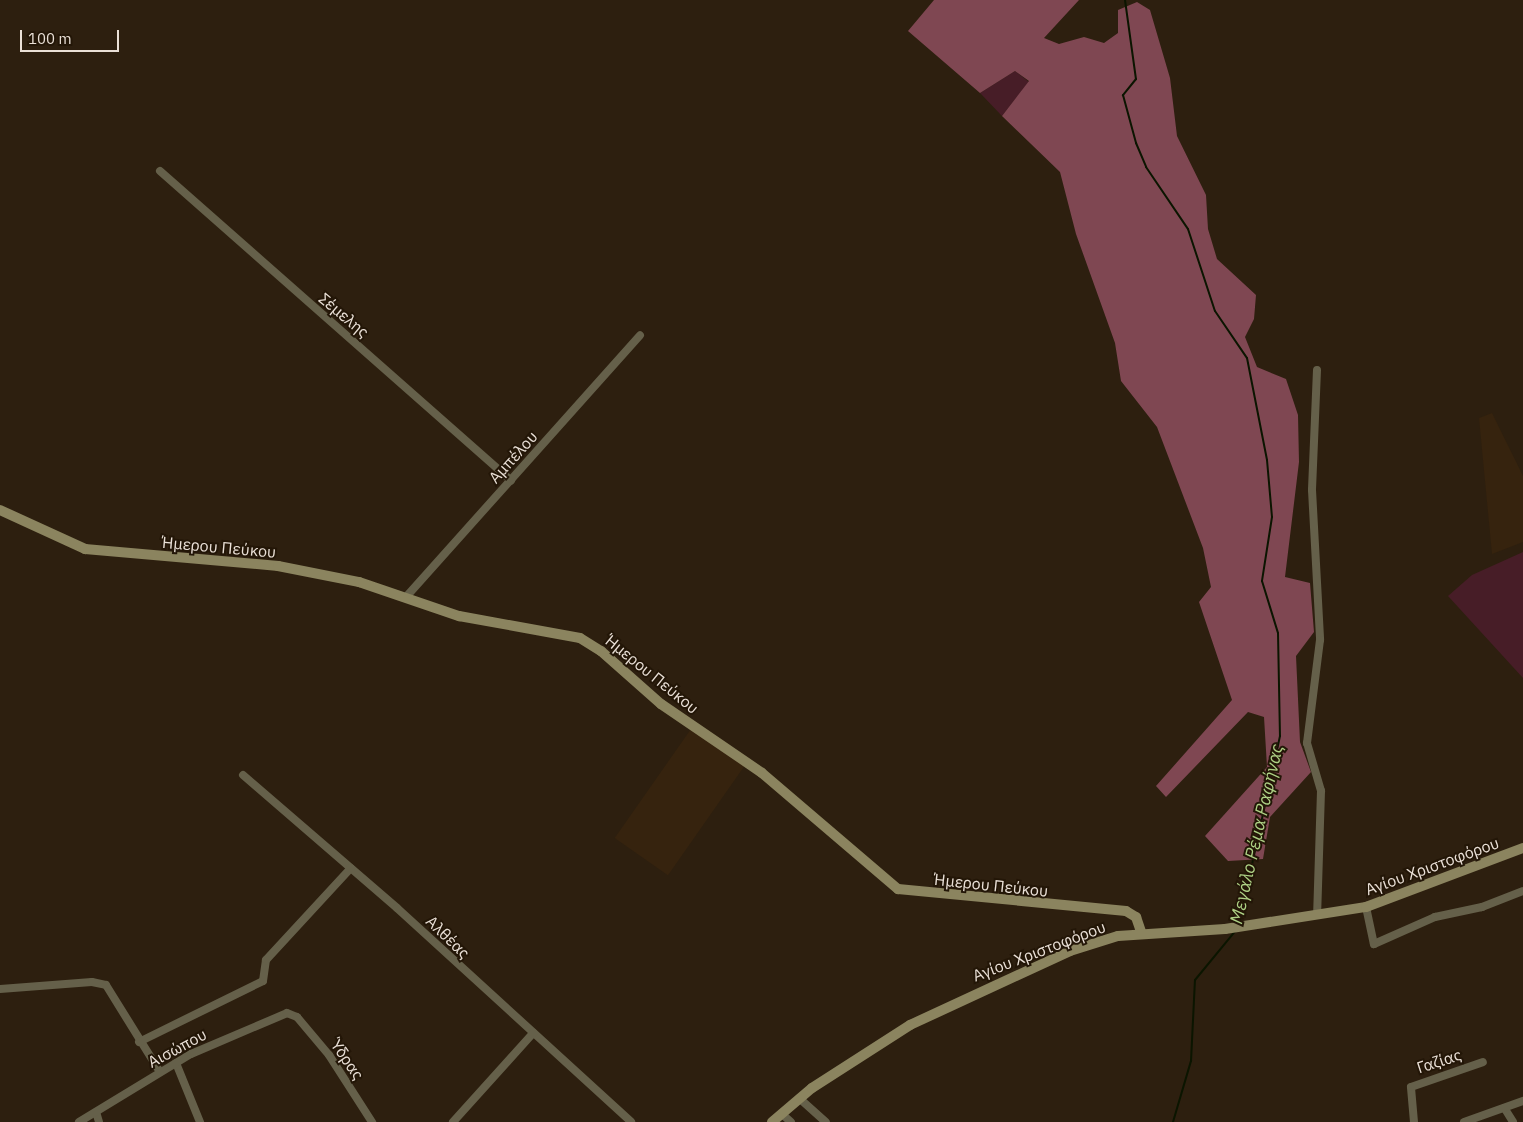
<!DOCTYPE html>
<meta charset="utf-8">
<style>
body{margin:0}
#map{position:relative;width:1523px;height:1122px;overflow:hidden;background:#2d1f0f;font-family:"IBM Plex Sans",sans-serif}
div>[style]{position:absolute}
.built>*{inset:0;background:#36230e;transform-origin:0 0}
.green>*{inset:0;background:#471d27}
.forest>*{inset:0;background:#7f4752}
.stream>*{height:2px;margin:-1px;padding:0 1px;transform-origin:1px;border-radius:1px;background:#0b1500}
.street>*{height:8px;margin:-4px;padding:0 4px;transform-origin:4px;border-radius:4px;background:#65604a}
.secondary>*{height:10px;margin:-5px;padding:0 5px;transform-origin:5px;border-radius:5px;background:#8b845f}
span{translate:-50% -50%;white-space:nowrap;text-align:center;line-height:1.15;-webkit-text-stroke:4px #231607;paint-order:stroke}
.street-label{font-size:16px;color:#eae0d7}
.water-label{font-size:18px;color:#aed185;font-style:italic}
.scale{position:absolute;left:20px;top:30px;width:99px;height:22px;box-sizing:border-box;border:2px solid #eae0d7;border-top:0;padding-left:6px;font-size:15px;line-height:18px;white-space:nowrap;color:#eae0d7;-webkit-text-stroke:4px #231607;paint-order:stroke}
</style>
<div id="map">
<div class="built">
<i style="clip-path:polygon(1492px 413px,1523px 476px,1523px 542px,1492px 554px,1479px 418px)"></i>
<i style="left:691px;top:729px;width:65px;height:133px;rotate:35deg"></i>
</div>
<div class="green">
<i style="clip-path:polygon(1015px 71px,1029px 82px,1002px 116px,980px 93px)"></i>
<i style="clip-path:polygon(1523px 552px,1523px 678px,1448px 596px,1472px 575px)"></i>
</div>
<div class="forest">
<i style="clip-path:polygon(934px 0,1079px 0,1044px 38px,1059px 44px,1084px 37px,1104px 43px,1118px 33px,1118px 10px,1137px 2px,1150px 10px,1170px 78px,1177px 136px,1206px 195px,1208px 229px,1217px 259px,1256px 295px,1254px 319px,1245px 337px,1257px 367px,1286px 379px,1298px 415px,1299px 462px,1285px 577px,1310px 583px,1314px 632px,1296px 656px,1300px 742px,1311px 772px,1270px 817px,1263px 859px,1228px 861px,1205px 836px,1267px 767px,1264px 717px,1248px 712px,1166px 797px,1156px 786px,1232px 700px,1199px 602px,1211px 587px,1203px 548px,1157px 427px,1121px 381px,1115px 343px,1076px 234px,1060px 172px,1002px 116px,1029px 81px,1015px 71px,980px 93px,908px 31px)"></i>
</div>
<div class="stream">
<i style="left:1125px;top:0;width:80px;rotate:82.1deg"></i>
<i style="left:1136px;top:79px;width:21px;rotate:129deg"></i>
<i style="left:1123px;top:95px;width:50px;rotate:74.8deg"></i>
<i style="left:1136px;top:143px;width:26px;rotate:67deg"></i>
<i style="left:1146px;top:167px;width:75px;rotate:55.9deg"></i>
<i style="left:1188px;top:229px;width:86px;rotate:71.8deg"></i>
<i style="left:1215px;top:311px;width:57px;rotate:55.8deg"></i>
<i style="left:1247px;top:358px;width:104px;rotate:78.9deg"></i>
<i style="left:1267px;top:460px;width:57px;rotate:85deg"></i>
<i style="left:1272px;top:517px;width:65px;rotate:98.9deg"></i>
<i style="left:1262px;top:581px;width:54px;rotate:72.9deg"></i>
<i style="left:1278px;top:633px;width:103px;rotate:88.9deg"></i>
<i style="left:1280px;top:736px;width:192px;rotate:102.3deg"></i>
<i style="left:1173px;top:1122px;width:64px;rotate:-73.6deg"></i>
<i style="left:1191px;top:1061px;width:81px;rotate:-87.2deg"></i>
<i style="left:1195px;top:980px;width:65px;rotate:-50.6deg"></i>
</div>
<div class="street">
<i style="left:160px;top:171px;width:468px;rotate:41.4deg"></i>
<i style="left:1317px;top:370px;width:120px;rotate:92.4deg"></i>
<i style="left:1312px;top:490px;width:150px;rotate:86.9deg"></i>
<i style="left:1320px;top:640px;width:104px;rotate:97.2deg"></i>
<i style="left:1307px;top:743px;width:50px;rotate:73.7deg"></i>
<i style="left:1321px;top:791px;width:124px;rotate:91.8deg"></i>
<i style="left:406px;top:597px;width:351px;rotate:-48.2deg"></i>
<i style="left:243px;top:775px;width:203px;rotate:40.8deg"></i>
<i style="left:397px;top:908px;width:317px;rotate:42.4deg"></i>
<i style="left:1366px;top:907px;width:38px;rotate:78deg"></i>
<i style="left:1374px;top:944px;width:67px;rotate:-23.9deg"></i>
<i style="left:1435px;top:917px;width:48px;rotate:-12deg"></i>
<i style="left:1482px;top:907px;width:44px;rotate:-21.3deg"></i>
<i style="left:0;top:989px;width:92px;rotate:-4.4deg"></i>
<i style="left:92px;top:982px;width:14px;rotate:12deg"></i>
<i style="left:106px;top:985px;width:102px;rotate:58.2deg"></i>
<i style="left:139px;top:1042px;width:138px;rotate:-26.2deg"></i>
<i style="left:263px;top:981px;width:21px;rotate:-82deg"></i>
<i style="left:266px;top:960px;width:125px;rotate:-47.3deg"></i>
<i style="left:176px;top:1063px;width:64px;rotate:67.9deg"></i>
<i style="left:799px;top:1098px;width:36px;rotate:42deg"></i>
<i style="left:1505px;top:1109px;width:15px;rotate:58deg"></i>
<i style="left:96px;top:1112px;width:10px;rotate:73deg"></i>
<i style="left:782px;top:1114px;width:12px;rotate:42deg"></i>
<i style="left:79px;top:1122px;width:131px;rotate:-31.3deg"></i>
<i style="left:191px;top:1054px;width:104px;rotate:-23.1deg"></i>
<i style="left:287px;top:1013px;width:11px;rotate:22deg"></i>
<i style="left:297px;top:1017px;width:50px;rotate:49.9deg"></i>
<i style="left:329px;top:1055px;width:80px;rotate:57.3deg"></i>
<i style="left:453px;top:1122px;width:120px;rotate:-48deg"></i>
<i style="left:1414px;top:1122px;width:35px;rotate:-95deg"></i>
<i style="left:1411px;top:1087px;width:76px;rotate:-19.1deg"></i>
<i style="left:1464px;top:1122px;width:63px;rotate:-19.6deg"></i>
</div>
<div class="secondary">
<i style="left:0;top:510px;width:94px;rotate:24.6deg"></i>
<i style="left:85px;top:549px;width:194px;rotate:5deg"></i>
<i style="left:278px;top:566px;width:83px;rotate:11.2deg"></i>
<i style="left:359px;top:582px;width:106px;rotate:18.8deg"></i>
<i style="left:459px;top:616px;width:123px;rotate:10.3deg"></i>
<i style="left:580px;top:638px;width:25px;rotate:32deg"></i>
<i style="left:601px;top:651px;width:80px;rotate:41.5deg"></i>
<i style="left:661px;top:704px;width:122px;rotate:34.3deg"></i>
<i style="left:762px;top:773px;width:179px;rotate:40.5deg"></i>
<i style="left:898px;top:889px;width:229px;rotate:5.5deg"></i>
<i style="left:1126px;top:911px;width:12px;rotate:31deg"></i>
<i style="left:1136px;top:917px;width:18px;rotate:71deg"></i>
<i style="left:772px;top:1122px;width:52px;rotate:-40.4deg"></i>
<i style="left:812px;top:1088px;width:117px;rotate:-32.7deg"></i>
<i style="left:910px;top:1025px;width:176px;rotate:-24.8deg"></i>
<i style="left:1070px;top:951px;width:50px;rotate:-17.4deg"></i>
<i style="left:1118px;top:936px;width:107px;rotate:-3.7deg"></i>
<i style="left:1225px;top:929px;width:143px;rotate:-8.9deg"></i>
<i style="left:1366px;top:907px;width:168px;rotate:-20.6deg"></i>
</div>
<div class="street-label">
<span style="left:344px;top:315px;rotate:40deg">Σέμελης</span>
<span style="left:513px;top:457px;rotate:-48deg">Αμπέλου</span>
<span style="left:219px;top:547px;rotate:5deg">Ήμερου Πεύκου</span>
<span style="left:652px;top:674px;rotate:39deg">Ήμερου Πεύκου</span>
<span style="left:1432px;top:866px;rotate:-20deg">Αγίου Χριστοφόρου</span>
<span style="left:991px;top:885px;rotate:6deg">Ήμερου Πεύκου</span>
<span style="left:448px;top:937px;rotate:44deg">Αλθέας</span>
<span style="left:1039px;top:951px;rotate:-21deg">Αγίου Χριστοφόρου</span>
<span style="left:177px;top:1048px;rotate:-28deg">Αισώπου</span>
<span style="left:347px;top:1059px;rotate:55deg">Ύδρας</span>
<span style="left:1439px;top:1061px;rotate:-18deg">Γαζίας</span>
</div>
<div class="water-label">
<span style="left:1257px;top:834px;rotate:-77deg">Μεγάλο Ρέμα Ραφήνας</span>
</div>
<div class="scale">100 m</div>
</div>
